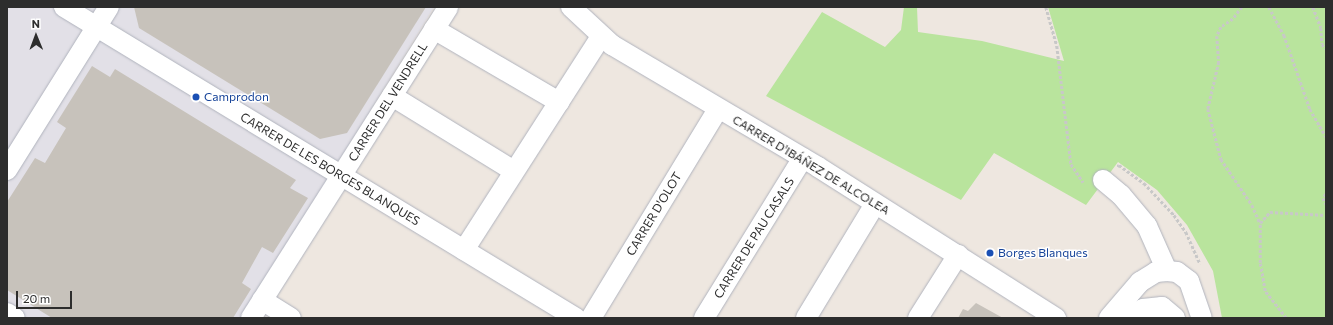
<!DOCTYPE html>
<meta charset="utf-8">
<style>
body{margin:0}
#map{position:relative;width:1333px;height:325px;overflow:hidden;background:#eee7e0;font-family:Commissioner,sans-serif}
div>[style]{position:absolute}
.industrial>*{inset:0;background:#e2e0e7}
.green>*{inset:0;background:#b9e49d}
.building>*{inset:0;background:#c7c2bb}
.path>*{height:2.5px;margin-top:-1.25px;transform-origin:0;background:repeating-linear-gradient(90deg,#c8c8c8 0 3px,transparent 0 5px)}
.roads{filter:drop-shadow(0 0 1px #b0b3bd) drop-shadow(0 0 1px #b0b3bd)}
.street>*{height:20px;margin:-10px;padding:0 10px;transform-origin:10px;border-radius:10px;background:#fff}
.dots>*{width:11px;height:11px;translate:-50% -50%;box-sizing:border-box;border:2px solid #fff;border-radius:50%}
span{translate:-50% -50%;white-space:nowrap;text-align:center;line-height:1.15;-webkit-text-stroke:3px #fff;paint-order:stroke}
.transit-label{font-size:12px;color:#164399}
.left{translate:0 -50%;text-align:left}
.street-label{font-size:12px;color:#2d2d2d}
.frame{position:absolute;inset:0;border:8px solid #2d2d2d;pointer-events:none}
.north{position:absolute;left:16px;top:16px;width:40px;height:40px;-webkit-text-stroke:3px #fff;paint-order:stroke;rotate:359deg;font-size:11px;font-weight:700;line-height:16px;text-align:center;color:#2d2d2d}
.north::after{content:'';display:block;margin:auto;width:14px;height:18px;background:#2d2d2d;clip-path:polygon(50% 0,100% 100%,50% 72%,0 100%)}
.scale{position:absolute;left:16px;top:291px;width:56px;height:18px;box-sizing:border-box;border:2px solid #2d2d2d;border-top:0;padding-left:5px;font-size:12px;line-height:14px;white-space:nowrap;color:#2d2d2d;-webkit-text-stroke:3px #fff;paint-order:stroke}
</style>
<div id="map">
<div class="industrial">
<i style="clip-path:polygon(7px 7px,434px 7px,242px 318px,7px 318px)"></i>
</div>
<div class="green">
<i style="clip-path:polygon(904px 7px,917px 7px,918px 32px,982px 41px,1064px 61px,1048px 7px,1326px 7px,1326px 318px,1222px 318px,1213px 271px,1187px 225px,1157px 190px,1118px 162px,1086px 205px,994px 153px,961px 200px,766px 96px,822px 12px,885px 47px,901px 30px)"></i>
</div>
<div class="building">
<i style="clip-path:polygon(134px 7px,426px 7px,347px 133px,320px 139px,139px 28px)"></i>
<i style="clip-path:polygon(92px 66px,110px 77px,115px 69px,296px 180px,290px 188px,308px 198px,273px 253px,262px 247px,242px 283px,251px 289px,233px 318px,52px 318px,7px 290px,7px 202px,35px 158px,45px 163px,66px 128px,57px 122px)"></i>
<i style="clip-path:polygon(976px 303px,1003px 318px,958px 318px,963px 309px,968px 311px)"></i>
</div>
<div class="path">
<i style="left:1046px;top:7px;width:41px;rotate:74.2deg"></i>
<i style="left:1057px;top:46px;width:119px;rotate:83.2deg"></i>
<i style="left:1071px;top:164px;width:22px;rotate:56deg"></i>
<i style="left:1242px;top:7px;width:15px;rotate:127deg"></i>
<i style="left:1233px;top:19px;width:14px;rotate:146deg"></i>
<i style="left:1221px;top:27px;width:10px;rotate:114deg"></i>
<i style="left:1217px;top:36px;width:26px;rotate:86deg"></i>
<i style="left:1219px;top:62px;width:48px;rotate:103.2deg"></i>
<i style="left:1208px;top:109px;width:52px;rotate:75.4deg"></i>
<i style="left:1221px;top:159px;width:55px;rotate:56deg"></i>
<i style="left:1252px;top:205px;width:20px;rotate:66deg"></i>
<i style="left:1269px;top:7px;width:32px;rotate:62deg"></i>
<i style="left:1284px;top:35px;width:78px;rotate:70.6deg"></i>
<i style="left:1310px;top:109px;width:32px;rotate:60deg"></i>
<i style="left:1313px;top:7px;width:22px;rotate:69deg"></i>
<i style="left:1321px;top:28px;width:16px;rotate:86deg"></i>
<i style="left:1322px;top:44px;width:6px;rotate:51deg"></i>
<i style="left:1117px;top:166px;width:2px;rotate:-27deg"></i>
<i style="left:1119px;top:165px;width:31px;rotate:36deg"></i>
<i style="left:1144px;top:183px;width:44px;rotate:46.8deg"></i>
<i style="left:1174px;top:215px;width:21px;rotate:55deg"></i>
<i style="left:1186px;top:232px;width:35px;rotate:66deg"></i>
<i style="left:1326px;top:194px;width:5px;rotate:127deg"></i>
<i style="left:1323px;top:198px;width:7px;rotate:63deg"></i>
<i style="left:1286px;top:318px;width:34px;rotate:-128deg"></i>
<i style="left:1265px;top:291px;width:28px;rotate:-100deg"></i>
<i style="left:1260px;top:263px;width:40px;rotate:-90deg"></i>
<i style="left:1260px;top:223px;width:15px;rotate:-48deg"></i>
<i style="left:1270px;top:212px;width:56px;rotate:3.1deg"></i>
</div>
<div class="roads">
<div class="street">
<i style="left:64px;top:7px;width:599px;rotate:31.28deg"></i>
<i style="left:571px;top:7px;width:56px;rotate:42.8deg"></i>
<i style="left:612px;top:45px;width:239px;rotate:30.6deg"></i>
<i style="left:818px;top:167px;width:282px;rotate:32.4deg"></i>
<i style="left:434px;top:29px;width:145px;rotate:30.3deg"></i>
<i style="left:392px;top:96px;width:143px;rotate:31.6deg"></i>
<i style="left:7px;top:170px;width:192px;rotate:-58deg"></i>
<i style="left:1103px;top:180px;width:23px;rotate:40deg"></i>
<i style="left:1121px;top:195px;width:40px;rotate:50deg"></i>
<i style="left:1147px;top:226px;width:49px;rotate:66deg"></i>
<i style="left:464px;top:250px;width:253px;rotate:-57.3deg"></i>
<i style="left:262px;top:300px;width:34px;rotate:32deg"></i>
<i style="left:7px;top:313px;width:9px;rotate:32deg"></i>
<i style="left:251px;top:318px;width:368px;rotate:-57.6deg"></i>
<i style="left:591px;top:318px;width:245px;rotate:-58.7deg"></i>
<i style="left:704px;top:318px;width:188px;rotate:-58.3deg"></i>
<i style="left:806px;top:318px;width:133px;rotate:-58.8deg"></i>
<i style="left:918px;top:318px;width:75px;rotate:-57.6deg"></i>
<i style="left:1109px;top:318px;width:48px;rotate:-49.3deg"></i>
<i style="left:1140px;top:282px;width:19px;rotate:-32deg"></i>
<i style="left:1156px;top:272px;width:11px;rotate:-5deg"></i>
<i style="left:1167px;top:271px;width:10px;rotate:6deg"></i>
<i style="left:1177px;top:272px;width:15px;rotate:37deg"></i>
<i style="left:1189px;top:281px;width:39px;rotate:71deg"></i>
<i style="left:1124px;top:318px;width:21px;rotate:-25deg"></i>
<i style="left:1143px;top:309px;width:19px;rotate:-6deg"></i>
<i style="left:1162px;top:307px;width:17px;rotate:40deg"></i>
</div>
</div>
<div class="dots">
<i style="left:196px;top:97px;background:#1a4fb4"></i>
<i style="left:990px;top:253px;background:#1a4fb4"></i>
</div>
<div class="transit-label">
<span class="left" style="left:204px;top:97px">Camprodon</span>
<span class="left" style="left:998px;top:253px">Borges Blanques</span>
</div>
<div class="street-label">
<span style="left:388px;top:102px;rotate:-58deg">CARRER DEL VENDRELL</span>
<span style="left:811px;top:165px;rotate:31deg">CARRER D'IBÁÑEZ DE ALCOLEA</span>
<span style="left:330px;top:169px;rotate:31deg">CARRER DE LES BORGES BLANQUES</span>
<span style="left:654px;top:214px;rotate:-59deg">CARRER D'OLOT</span>
<span style="left:754px;top:238px;rotate:-58deg">CARRER DE PAU CASALS</span>
</div>
<div class="frame"></div>
<div class="north">N</div>
<div class="scale">20 m</div>
</div>
